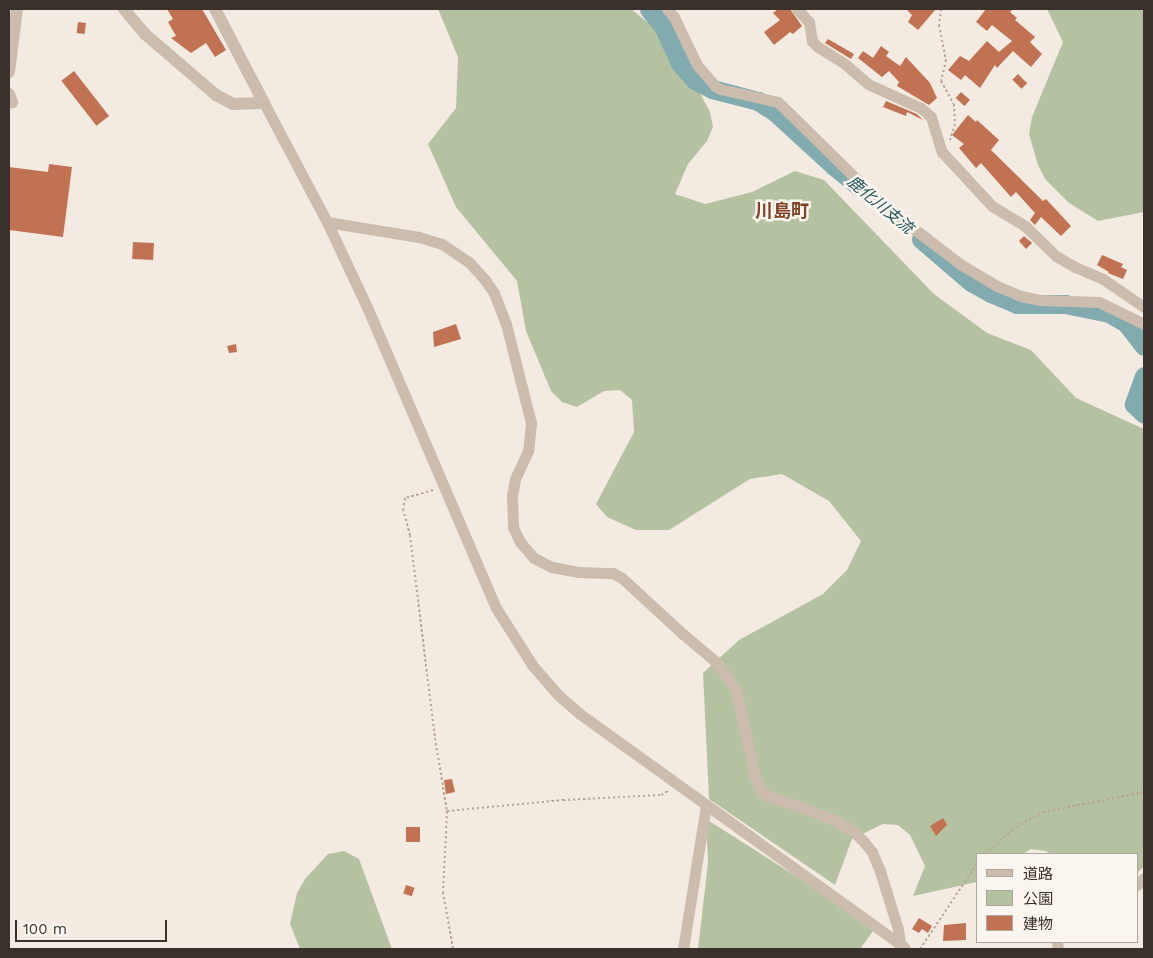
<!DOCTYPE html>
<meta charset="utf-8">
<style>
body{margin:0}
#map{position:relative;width:1153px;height:958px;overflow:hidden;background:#f3ebe2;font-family:"Work Sans","Noto Sans JP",sans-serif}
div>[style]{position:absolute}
.green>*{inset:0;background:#b5c2a2}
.river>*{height:19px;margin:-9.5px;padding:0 9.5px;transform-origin:9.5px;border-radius:9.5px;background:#81abaf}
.building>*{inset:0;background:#c17252;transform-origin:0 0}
.path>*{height:2px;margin-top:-1px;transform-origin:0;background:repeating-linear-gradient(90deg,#b7a698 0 2.5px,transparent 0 5px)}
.minor>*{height:11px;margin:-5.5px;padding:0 5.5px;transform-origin:5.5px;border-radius:5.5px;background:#cbbcad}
.tertiary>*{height:12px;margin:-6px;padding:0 6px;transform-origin:6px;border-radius:6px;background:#cbbcad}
span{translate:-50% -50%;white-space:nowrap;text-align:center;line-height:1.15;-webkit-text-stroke:5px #faf5ee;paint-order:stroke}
.water-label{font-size:16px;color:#22545a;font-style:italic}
.quarter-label{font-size:18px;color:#854228;font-weight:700}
.frame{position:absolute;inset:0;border:10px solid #3a312c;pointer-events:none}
.legend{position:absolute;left:976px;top:853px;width:162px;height:90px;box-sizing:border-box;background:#faf5ee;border:1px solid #ada7a0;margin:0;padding:6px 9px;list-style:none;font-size:15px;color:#3a312c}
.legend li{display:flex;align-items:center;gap:10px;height:25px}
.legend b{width:25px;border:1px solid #ada7a0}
.scale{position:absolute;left:15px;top:920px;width:152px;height:22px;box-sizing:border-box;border:2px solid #3a312c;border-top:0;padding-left:6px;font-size:15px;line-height:18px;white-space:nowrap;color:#3a312c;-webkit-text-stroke:4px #faf5ee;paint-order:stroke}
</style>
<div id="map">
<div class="green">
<i style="clip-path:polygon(438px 9px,631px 9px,656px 29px,688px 70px,710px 112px,713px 127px,707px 141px,688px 164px,675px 194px,705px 204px,752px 192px,795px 171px,824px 180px,934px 294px,987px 333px,1031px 350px,1076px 398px,1144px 429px,1144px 866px,1137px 873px,1137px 854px,1050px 854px,1046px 851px,1031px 849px,1023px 854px,977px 854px,977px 882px,913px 896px,925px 866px,910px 835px,898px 825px,883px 824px,852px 839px,835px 885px,709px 799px,703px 673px,739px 640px,823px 594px,847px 570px,861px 541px,829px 501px,782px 474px,750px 479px,669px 530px,636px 530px,607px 517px,596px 504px,634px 432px,632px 400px,620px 390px,604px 391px,577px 407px,562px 402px,551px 391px,526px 331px,517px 281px,456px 207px,428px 144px,456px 108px,458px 57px)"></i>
<i style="clip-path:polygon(1047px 9px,1144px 9px,1144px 212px,1098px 221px,1069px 203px,1045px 179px,1038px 165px,1029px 134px,1032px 117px,1063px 42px)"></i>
<i style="clip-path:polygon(706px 819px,876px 927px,860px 949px,698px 949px,708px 863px)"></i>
<i style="clip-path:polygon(344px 851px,359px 859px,392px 949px,300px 949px,290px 924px,297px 893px,305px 879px,328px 854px)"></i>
</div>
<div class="river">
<i style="left:649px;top:9px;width:22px;rotate:51deg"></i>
<i style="left:663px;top:26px;width:41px;rotate:65.3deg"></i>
<i style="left:680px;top:63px;width:23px;rotate:49deg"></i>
<i style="left:695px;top:80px;width:19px;rotate:28deg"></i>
<i style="left:712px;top:89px;width:48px;rotate:14.6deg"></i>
<i style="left:758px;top:101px;width:20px;rotate:33deg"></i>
<i style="left:775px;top:112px;width:80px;rotate:42.5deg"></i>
<i style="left:834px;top:166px;width:33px;rotate:39deg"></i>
<i style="left:921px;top:239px;width:66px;rotate:40.7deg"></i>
<i style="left:971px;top:282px;width:23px;rotate:29deg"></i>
<i style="left:991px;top:293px;width:28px;rotate:23deg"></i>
<i style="left:1017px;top:304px;width:48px"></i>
<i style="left:1065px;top:304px;width:45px;rotate:11.6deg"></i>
<i style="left:1109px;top:313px;width:20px;rotate:30deg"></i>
<i style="left:1126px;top:323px;width:29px;rotate:52deg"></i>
<i style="left:1144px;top:376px;width:30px;rotate:110deg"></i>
<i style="left:1134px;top:404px;width:14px;rotate:45deg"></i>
</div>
<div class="building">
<i style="clip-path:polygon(167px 9px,202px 9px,226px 50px,215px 57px,206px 43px,191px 53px,171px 38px,176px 36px,168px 22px,173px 19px)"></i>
<i style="clip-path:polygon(778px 9px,790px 9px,802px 26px,793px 34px,790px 32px,774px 45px,764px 32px,780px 20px,773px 13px)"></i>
<i style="clip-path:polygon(906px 9px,936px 9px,918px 30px,908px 22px,912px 15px)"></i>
<i style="clip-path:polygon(986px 9px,1013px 9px,1010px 12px,1017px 18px,1015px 20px,1035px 37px,1030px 42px,1042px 54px,1031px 67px,1013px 51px,997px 68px,995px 65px,980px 88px,965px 75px,961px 80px,948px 70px,960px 56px,969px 61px,987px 41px,999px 52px,1012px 41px,992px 25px,987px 31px,976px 22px)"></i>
<i style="left:78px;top:22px;width:8px;height:11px;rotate:7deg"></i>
<i style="clip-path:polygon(828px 39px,854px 54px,851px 59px,825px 43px)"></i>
<i style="clip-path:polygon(881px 46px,889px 52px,886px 56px,900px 66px,906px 57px,930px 83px,937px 98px,929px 105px,897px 86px,899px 82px,889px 71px,882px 77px,858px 58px,863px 51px,873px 58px)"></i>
<i style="left:74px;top:71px;width:57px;height:16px;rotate:52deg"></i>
<i style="left:1018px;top:74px;width:13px;height:8px;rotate:45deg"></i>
<i style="left:961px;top:92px;width:12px;height:8px;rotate:42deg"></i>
<i style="clip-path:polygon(886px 101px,917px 114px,923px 120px,907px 112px,906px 116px,883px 107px)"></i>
<i style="clip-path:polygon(968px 115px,976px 122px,977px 120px,999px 140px,991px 150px,1043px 201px,1046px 199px,1071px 226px,1061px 236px,1041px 217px,1035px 225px,1030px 220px,1035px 213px,1016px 192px,1011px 197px,981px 163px,976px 168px,959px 148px,964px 144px,952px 135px)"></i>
<i style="clip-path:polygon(49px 164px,72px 167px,63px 237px,9px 230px,9px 167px,48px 172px)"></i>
<i style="clip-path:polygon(1024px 236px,1032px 243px,1026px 249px,1019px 241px)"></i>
<i style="left:133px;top:242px;width:21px;height:17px;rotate:3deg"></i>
<i style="clip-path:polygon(1102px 255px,1123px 264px,1121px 267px,1127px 270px,1123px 279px,1108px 273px,1109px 272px,1097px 265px)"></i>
<i style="clip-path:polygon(456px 324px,461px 339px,434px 347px,433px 332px)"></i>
<i style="clip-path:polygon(236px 344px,237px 352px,229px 353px,227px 346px)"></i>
<i style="clip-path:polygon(452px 779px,455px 792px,446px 794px,444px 780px)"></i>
<i style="clip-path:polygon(943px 818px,947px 825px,936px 836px,930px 826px)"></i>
<i style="left:406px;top:827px;width:14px;height:15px"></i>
<i style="left:406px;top:885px;width:9px;height:9px;rotate:18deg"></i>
<i style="clip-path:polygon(919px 918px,932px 926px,928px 933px,922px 929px,919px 933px,912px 929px)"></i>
<i style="clip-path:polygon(966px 923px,966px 940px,943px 941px,944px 925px)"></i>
</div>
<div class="path">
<i style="left:941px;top:9px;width:16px;rotate:97deg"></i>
<i style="left:939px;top:25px;width:36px;rotate:79deg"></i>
<i style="left:946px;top:60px;width:22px;rotate:103deg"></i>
<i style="left:941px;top:81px;width:26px;rotate:61deg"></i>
<i style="left:954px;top:104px;width:20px;rotate:87deg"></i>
<i style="left:955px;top:124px;width:17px;rotate:107deg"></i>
<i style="left:433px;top:490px;width:29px;rotate:164deg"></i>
<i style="left:405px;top:498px;width:11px;rotate:100deg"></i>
<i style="left:403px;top:509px;width:27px;rotate:75deg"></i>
<i style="left:410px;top:535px;width:205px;rotate:83deg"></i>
<i style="left:435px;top:738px;width:74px;rotate:80.7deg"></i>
<i style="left:447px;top:811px;width:117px;rotate:-5.4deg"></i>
<i style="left:563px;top:800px;width:98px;rotate:-2.9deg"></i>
<i style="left:661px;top:795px;width:8px;rotate:-30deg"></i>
<i style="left:447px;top:811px;width:81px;rotate:92.8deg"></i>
<i style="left:443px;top:892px;width:58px;rotate:80deg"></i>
<i style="left:985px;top:854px;width:41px;rotate:-41.1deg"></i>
<i style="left:1016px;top:827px;width:31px;rotate:-29deg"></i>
<i style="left:1043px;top:812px;width:103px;rotate:-11.2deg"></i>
<i style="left:920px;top:949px;width:102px;rotate:-56.2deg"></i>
</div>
<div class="minor">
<i style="left:667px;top:9px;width:11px;rotate:49deg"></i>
<i style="left:674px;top:17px;width:53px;rotate:64.4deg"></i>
<i style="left:697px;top:65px;width:28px;rotate:49deg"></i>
<i style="left:715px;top:86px;width:6px;rotate:31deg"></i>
<i style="left:720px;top:89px;width:59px;rotate:12.6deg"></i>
<i style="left:778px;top:102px;width:148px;rotate:44.5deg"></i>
<i style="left:884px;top:206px;width:96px;rotate:37.3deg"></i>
<i style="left:960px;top:264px;width:43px;rotate:30.7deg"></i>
<i style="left:997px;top:286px;width:26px;rotate:23deg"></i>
<i style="left:1021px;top:296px;width:19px;rotate:12deg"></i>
<i style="left:1040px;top:300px;width:59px;rotate:1.9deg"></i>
<i style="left:1099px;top:302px;width:50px;rotate:26.1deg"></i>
<i style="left:797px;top:9px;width:18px;rotate:47deg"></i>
<i style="left:809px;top:22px;width:19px;rotate:81deg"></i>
<i style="left:812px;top:41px;width:8px;rotate:45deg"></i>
<i style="left:818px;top:47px;width:32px;rotate:32deg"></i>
<i style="left:845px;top:64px;width:30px;rotate:41deg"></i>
<i style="left:868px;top:84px;width:58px;rotate:24.4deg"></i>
<i style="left:921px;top:108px;width:13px;rotate:42deg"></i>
<i style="left:931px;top:117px;width:37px;rotate:73deg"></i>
<i style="left:942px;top:152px;width:74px;rotate:47.2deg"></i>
<i style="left:992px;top:206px;width:39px;rotate:31deg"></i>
<i style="left:1025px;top:226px;width:43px;rotate:44.1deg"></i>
<i style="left:1056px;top:256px;width:22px;rotate:30deg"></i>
<i style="left:1075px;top:267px;width:30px;rotate:23deg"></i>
<i style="left:1103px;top:279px;width:50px;rotate:34.3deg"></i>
<i style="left:264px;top:103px;width:135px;rotate:62.1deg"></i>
<i style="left:327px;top:222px;width:94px;rotate:64.8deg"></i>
<i style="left:367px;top:307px;width:327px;rotate:66.8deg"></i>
<i style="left:496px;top:608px;width:69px;rotate:57.5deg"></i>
<i style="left:533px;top:666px;width:37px;rotate:49deg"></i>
<i style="left:557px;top:694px;width:30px;rotate:41deg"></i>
<i style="left:580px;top:714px;width:394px;rotate:35.7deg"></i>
<i style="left:327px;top:222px;width:93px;rotate:9.3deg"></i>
<i style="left:419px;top:237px;width:24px;rotate:17deg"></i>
<i style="left:442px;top:244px;width:32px;rotate:34deg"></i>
<i style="left:469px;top:262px;width:24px;rotate:48deg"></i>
<i style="left:485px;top:280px;width:16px;rotate:55deg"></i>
<i style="left:494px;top:293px;width:33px;rotate:69deg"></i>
<i style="left:506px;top:324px;width:102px;rotate:75.8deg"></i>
<i style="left:531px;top:423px;width:28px;rotate:96deg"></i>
<i style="left:528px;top:451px;width:31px;rotate:115deg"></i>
<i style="left:515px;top:479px;width:17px;rotate:100deg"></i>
<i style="left:512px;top:496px;width:31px;rotate:88deg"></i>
<i style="left:513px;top:527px;width:17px;rotate:65deg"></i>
<i style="left:520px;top:542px;width:21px;rotate:49deg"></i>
<i style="left:534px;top:558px;width:20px;rotate:27deg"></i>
<i style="left:552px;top:567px;width:26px;rotate:11deg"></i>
<i style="left:578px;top:572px;width:35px;rotate:2deg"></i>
<i style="left:613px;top:573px;width:10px;rotate:29deg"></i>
<i style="left:622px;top:578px;width:83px;rotate:42.6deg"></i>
<i style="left:683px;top:634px;width:43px;rotate:40.3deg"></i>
<i style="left:716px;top:662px;width:34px;rotate:54deg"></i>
<i style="left:736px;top:690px;width:89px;rotate:77.7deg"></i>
<i style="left:755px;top:777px;width:17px;rotate:65deg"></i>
<i style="left:762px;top:792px;width:7px;rotate:34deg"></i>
<i style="left:768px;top:796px;width:41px;rotate:18.4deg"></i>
<i style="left:807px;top:809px;width:31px;rotate:22deg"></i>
<i style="left:836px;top:821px;width:21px;rotate:31deg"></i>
<i style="left:854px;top:832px;width:14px;rotate:45deg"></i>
<i style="left:864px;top:842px;width:13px;rotate:51deg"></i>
<i style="left:872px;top:852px;width:21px;rotate:67deg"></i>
<i style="left:880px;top:871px;width:61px;rotate:72.8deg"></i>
<i style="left:898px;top:929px;width:15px;rotate:82deg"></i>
<i style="left:1137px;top:885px;width:10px;rotate:-45deg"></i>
<i style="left:1057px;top:942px;width:7px;rotate:82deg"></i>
<i style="left:683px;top:949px;width:146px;rotate:-80.9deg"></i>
</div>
<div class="tertiary">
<i style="left:124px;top:9px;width:33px;rotate:50deg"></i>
<i style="left:145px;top:34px;width:94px;rotate:40.7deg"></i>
<i style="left:216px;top:95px;width:19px;rotate:28deg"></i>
<i style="left:233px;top:104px;width:31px;rotate:-2deg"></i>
<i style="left:264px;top:103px;width:106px;rotate:-117.5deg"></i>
<i style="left:9px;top:72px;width:64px;rotate:-82.8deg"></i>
<i style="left:9px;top:94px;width:9px;rotate:69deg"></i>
<i style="left:900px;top:944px;width:7px;rotate:45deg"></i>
</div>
<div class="water-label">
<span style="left:880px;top:205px;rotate:40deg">鹿化川支流</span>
</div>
<div class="quarter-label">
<span style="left:782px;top:211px">川島町</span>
</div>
<div class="frame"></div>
<ul class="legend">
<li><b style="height:6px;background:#cbbcad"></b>道路</li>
<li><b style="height:14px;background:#b5c2a2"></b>公園</li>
<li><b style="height:14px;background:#c17252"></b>建物</li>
</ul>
<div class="scale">100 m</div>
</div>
